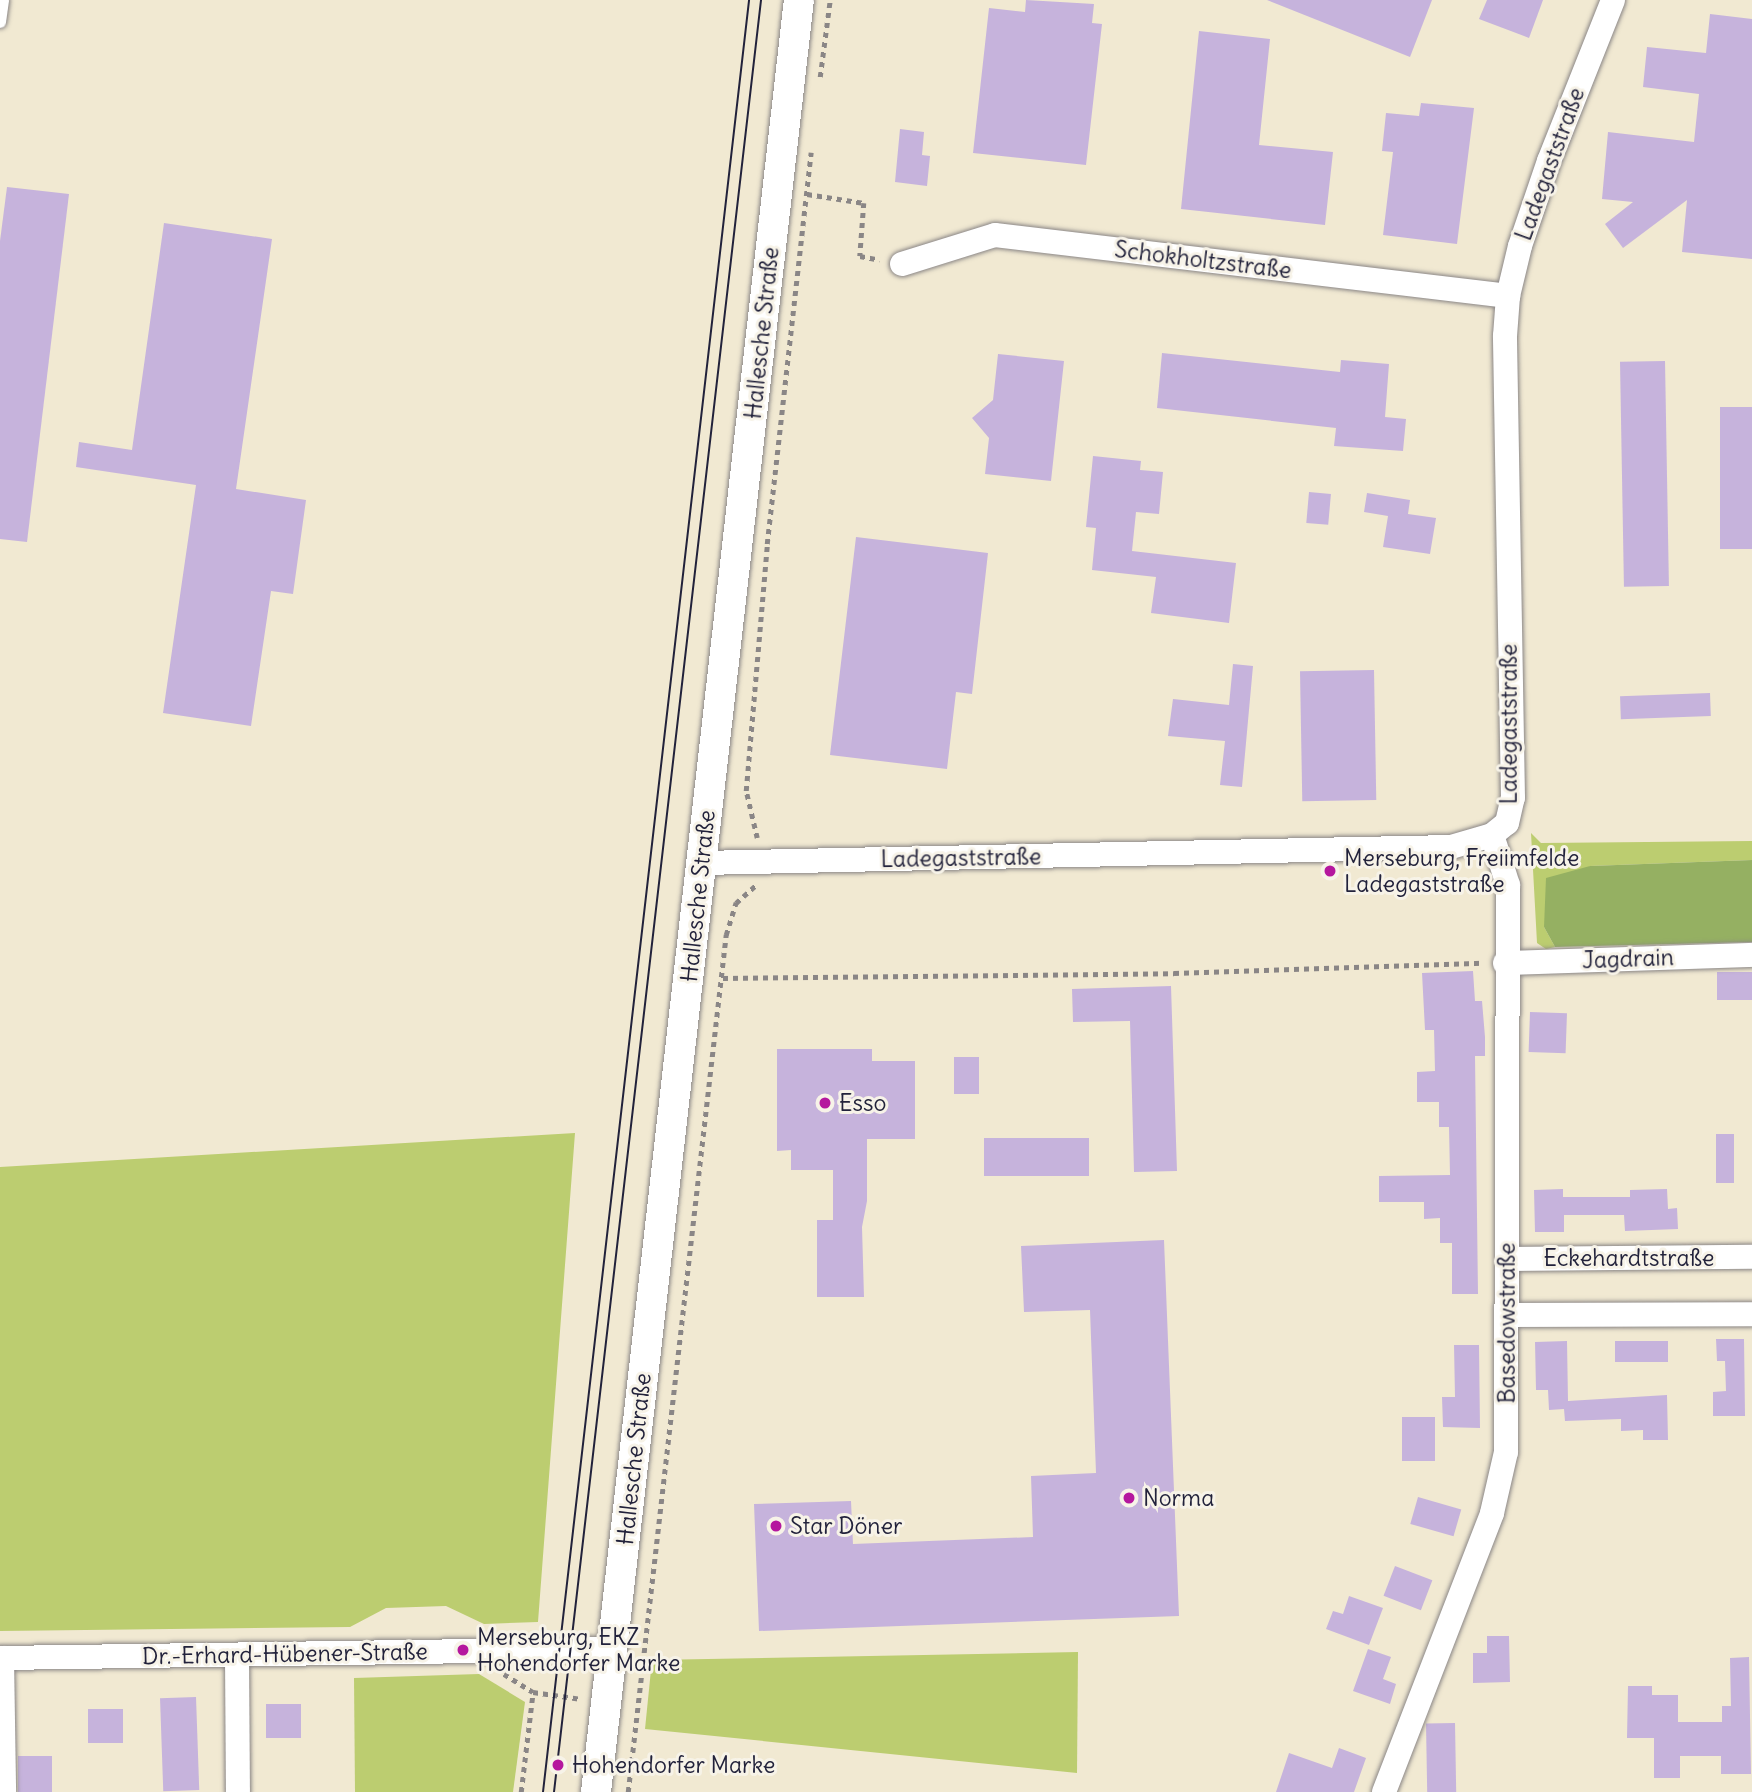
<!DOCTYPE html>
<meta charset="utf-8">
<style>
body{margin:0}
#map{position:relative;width:1752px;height:1792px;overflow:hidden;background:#f1e9d2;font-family:Delius,sans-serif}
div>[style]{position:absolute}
.green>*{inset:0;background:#bccd70}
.forest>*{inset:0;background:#95b062}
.building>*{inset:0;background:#c6b3dc;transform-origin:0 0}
.path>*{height:4.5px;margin-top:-2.25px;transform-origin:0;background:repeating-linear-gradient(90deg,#8a8686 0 5px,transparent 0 10px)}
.roads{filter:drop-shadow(0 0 2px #8a8686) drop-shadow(0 0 2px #8a8686)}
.service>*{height:12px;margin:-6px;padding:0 6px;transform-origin:6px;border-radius:6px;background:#fff}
.minor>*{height:24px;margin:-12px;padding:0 12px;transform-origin:12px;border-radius:12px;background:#fff}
.tertiary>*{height:30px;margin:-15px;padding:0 15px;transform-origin:15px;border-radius:15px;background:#fff}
.tram>*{height:2px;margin:-1px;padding:0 1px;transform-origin:1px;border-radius:1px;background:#22223b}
.dots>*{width:19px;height:19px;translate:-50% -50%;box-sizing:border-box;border:4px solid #f7f3e8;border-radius:50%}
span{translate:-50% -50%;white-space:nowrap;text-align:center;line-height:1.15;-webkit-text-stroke:6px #f7f3e8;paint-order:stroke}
.street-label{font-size:23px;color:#22223b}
.poi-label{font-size:23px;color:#22223b}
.left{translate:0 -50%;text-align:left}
</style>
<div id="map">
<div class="green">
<i style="clip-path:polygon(1531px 833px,1541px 843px,1752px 841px,1752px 860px,1590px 866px,1544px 927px,1555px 947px,1546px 949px,1537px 943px)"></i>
<i style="clip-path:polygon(575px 1133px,538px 1622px,484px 1624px,446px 1606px,386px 1608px,350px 1627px,0 1631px,0 1167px)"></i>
<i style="clip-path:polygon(1078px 1652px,1077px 1773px,645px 1729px,652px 1660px)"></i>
<i style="clip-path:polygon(479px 1674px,525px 1702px,513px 1792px,355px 1792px,354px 1678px)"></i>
</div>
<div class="forest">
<i style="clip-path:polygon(1752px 860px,1752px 942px,1555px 947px,1544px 927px,1546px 878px,1590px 866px)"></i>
</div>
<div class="building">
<i style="clip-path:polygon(1026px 0,1094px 4px,1092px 23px,1102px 24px,1086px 165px,973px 153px,989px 8px,1025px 12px)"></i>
<i style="clip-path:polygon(1267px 0,1432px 0,1410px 57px)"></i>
<i style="clip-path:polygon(1487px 0,1543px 0,1529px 38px,1479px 19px)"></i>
<i style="clip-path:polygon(1710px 14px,1752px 19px,1752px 259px,1682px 252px,1687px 200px,1623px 248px,1605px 224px,1633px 202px,1602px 199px,1608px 132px,1694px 142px,1699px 94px,1643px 87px,1647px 47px,1706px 53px)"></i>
<i style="clip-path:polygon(1199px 31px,1270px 39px,1259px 145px,1333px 152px,1325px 225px,1181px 209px)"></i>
<i style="clip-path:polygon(1421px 103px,1474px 108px,1457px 244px,1383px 235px,1393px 152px,1382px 151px,1386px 113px,1419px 116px)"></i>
<i style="clip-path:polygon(900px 129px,924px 132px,922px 155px,930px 156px,927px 186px,895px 182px)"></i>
<i style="clip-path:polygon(7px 187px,69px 194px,27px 542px,0 539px,0 241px)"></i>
<i style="clip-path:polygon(164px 223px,272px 239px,236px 489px,306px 500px,293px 594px,271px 591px,251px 726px,163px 713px,196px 485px,76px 467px,79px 442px,132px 450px)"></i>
<i style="clip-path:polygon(1162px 353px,1340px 372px,1341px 360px,1389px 364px,1385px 417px,1406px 419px,1403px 451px,1334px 446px,1336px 428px,1157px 408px)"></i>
<i style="clip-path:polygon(998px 354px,1064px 361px,1051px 481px,985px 474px,989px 438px,972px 418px,993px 400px)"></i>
<i style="left:1665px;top:361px;width:225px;height:45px;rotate:89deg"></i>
<i style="left:1752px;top:407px;width:142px;height:32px;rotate:90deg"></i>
<i style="clip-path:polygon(1093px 456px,1141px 461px,1140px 470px,1163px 472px,1159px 514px,1136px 512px,1132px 551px,1236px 563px,1229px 623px,1151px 613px,1156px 577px,1092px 570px,1096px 528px,1086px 527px)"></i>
<i style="left:1309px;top:492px;width:22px;height:31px;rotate:5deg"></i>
<i style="clip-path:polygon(1367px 493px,1410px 500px,1408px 514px,1436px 518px,1430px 554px,1383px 547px,1388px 516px,1364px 512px)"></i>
<i style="clip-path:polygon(856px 537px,988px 553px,972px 694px,956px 692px,947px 769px,830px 755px)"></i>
<i style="clip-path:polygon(1233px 664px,1253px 666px,1242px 787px,1220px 785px,1225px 741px,1168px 736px,1173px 699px,1229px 705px)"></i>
<i style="left:1374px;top:670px;width:130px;height:74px;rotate:89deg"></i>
<i style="left:1710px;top:693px;width:23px;height:90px;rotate:88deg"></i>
<i style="clip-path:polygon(1473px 971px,1475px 1001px,1482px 1001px,1485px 1037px,1485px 1056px,1475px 1056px,1478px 1294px,1452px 1294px,1452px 1243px,1440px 1243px,1440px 1218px,1424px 1219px,1424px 1202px,1379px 1202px,1379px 1176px,1450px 1175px,1449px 1127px,1439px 1127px,1439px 1102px,1417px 1102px,1417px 1072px,1435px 1071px,1434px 1030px,1425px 1030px,1422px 973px)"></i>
<i style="left:1752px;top:972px;width:28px;height:35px;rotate:90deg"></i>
<i style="clip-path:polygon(1171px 986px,1177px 1171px,1134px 1172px,1130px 1021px,1073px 1022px,1072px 989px)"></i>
<i style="left:1530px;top:1012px;width:37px;height:40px;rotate:2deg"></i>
<i style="clip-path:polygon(777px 1049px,872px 1049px,872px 1061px,915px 1061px,915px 1139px,867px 1139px,867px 1201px,862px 1227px,864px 1297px,817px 1297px,817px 1220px,833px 1220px,833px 1170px,791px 1170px,791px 1150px,777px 1151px)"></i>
<i style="left:954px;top:1057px;width:25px;height:37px"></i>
<i style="left:1716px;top:1134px;width:18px;height:49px"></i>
<i style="left:1089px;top:1138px;width:38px;height:105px;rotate:90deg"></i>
<i style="clip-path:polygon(1563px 1189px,1563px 1197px,1630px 1197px,1630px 1190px,1667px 1189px,1668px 1209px,1677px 1208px,1678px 1229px,1625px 1231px,1624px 1215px,1564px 1215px,1564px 1232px,1535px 1232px,1534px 1190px)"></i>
<i style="clip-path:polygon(1164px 1240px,1179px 1616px,759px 1631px,754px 1504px,851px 1501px,853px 1544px,1033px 1537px,1031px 1476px,1096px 1473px,1090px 1310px,1024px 1312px,1021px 1246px)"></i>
<i style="clip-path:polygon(1716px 1339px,1744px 1339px,1745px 1416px,1713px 1416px,1713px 1392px,1726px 1391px,1725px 1361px,1717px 1361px)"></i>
<i style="clip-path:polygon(1567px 1341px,1568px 1401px,1667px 1395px,1668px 1440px,1643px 1440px,1643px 1430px,1621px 1431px,1621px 1419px,1565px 1421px,1564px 1409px,1549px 1410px,1548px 1390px,1536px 1390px,1535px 1342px)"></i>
<i style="left:1615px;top:1341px;width:53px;height:21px"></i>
<i style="clip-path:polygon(1454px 1345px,1479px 1345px,1480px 1428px,1443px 1427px,1442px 1397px,1455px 1397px)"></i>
<i style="left:1402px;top:1417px;width:33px;height:44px"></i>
<i style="left:1418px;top:1497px;width:45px;height:28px;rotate:16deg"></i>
<i style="left:1395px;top:1566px;width:40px;height:32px;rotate:21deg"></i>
<i style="clip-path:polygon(1349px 1596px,1383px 1608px,1369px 1645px,1326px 1629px,1333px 1611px,1343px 1614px)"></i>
<i style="clip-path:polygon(1487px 1636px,1509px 1636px,1510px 1682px,1473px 1683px,1473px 1653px,1487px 1653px)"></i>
<i style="clip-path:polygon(1368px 1649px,1391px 1657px,1383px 1679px,1396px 1684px,1390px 1704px,1353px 1691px)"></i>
<i style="clip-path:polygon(1749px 1657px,1751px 1774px,1721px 1774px,1721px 1756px,1680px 1756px,1680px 1778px,1654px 1778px,1654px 1738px,1627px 1738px,1628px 1686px,1652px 1686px,1652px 1695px,1678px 1695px,1678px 1722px,1722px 1722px,1722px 1706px,1731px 1706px,1730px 1658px)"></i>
<i style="left:196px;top:1697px;width:93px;height:36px;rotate:88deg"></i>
<i style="left:266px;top:1704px;width:35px;height:34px"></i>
<i style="left:88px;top:1709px;width:35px;height:34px"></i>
<i style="left:1455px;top:1723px;width:69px;height:29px;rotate:89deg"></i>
<i style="clip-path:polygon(1339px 1748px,1366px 1758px,1354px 1792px,1276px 1792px,1289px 1753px,1332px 1768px)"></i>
<i style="left:18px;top:1756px;width:34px;height:36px"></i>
</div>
<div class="path">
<i style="left:820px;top:77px;width:78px;rotate:-82.6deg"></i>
<i style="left:807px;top:194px;width:58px;rotate:9deg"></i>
<i style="left:864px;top:203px;width:53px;rotate:94.3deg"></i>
<i style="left:860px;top:256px;width:20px;rotate:11deg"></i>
<i style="left:757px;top:838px;width:48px;rotate:-103.2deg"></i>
<i style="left:746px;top:791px;width:248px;rotate:-85.1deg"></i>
<i style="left:767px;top:544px;width:394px;rotate:-83.6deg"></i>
<i style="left:723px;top:978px;width:451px;rotate:-0.6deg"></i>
<i style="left:1174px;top:973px;width:309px;rotate:-1.9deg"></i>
<i style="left:504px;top:1674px;width:34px;rotate:32deg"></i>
<i style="left:521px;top:1792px;width:101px;rotate:-83.2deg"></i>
<i style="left:533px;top:1692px;width:49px;rotate:8.3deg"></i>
<i style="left:628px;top:1792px;width:863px;rotate:-83.48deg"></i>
<i style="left:726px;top:935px;width:34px;rotate:-73deg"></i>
<i style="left:736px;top:903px;width:27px;rotate:-42deg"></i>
</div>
<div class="roads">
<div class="service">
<i style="left:0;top:22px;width:22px;rotate:-82deg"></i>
</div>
<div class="minor">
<i style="left:902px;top:264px;width:97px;rotate:-17.3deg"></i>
<i style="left:995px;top:235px;width:517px;rotate:6.78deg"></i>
<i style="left:701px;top:863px;width:750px;rotate:-1.22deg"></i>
<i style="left:1451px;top:847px;width:43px;rotate:-16.3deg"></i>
<i style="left:1492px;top:835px;width:19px;rotate:-39deg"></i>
<i style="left:1507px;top:823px;width:26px;rotate:-77deg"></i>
<i style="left:1513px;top:798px;width:462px;rotate:-91deg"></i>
<i style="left:1505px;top:336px;width:40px;rotate:-85.7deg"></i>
<i style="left:1508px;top:296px;width:51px;rotate:-76.5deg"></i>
<i style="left:1520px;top:246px;width:90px;rotate:-71.2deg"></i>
<i style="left:1549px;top:161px;width:173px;rotate:-68.3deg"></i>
<i style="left:1505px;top:963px;width:247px;rotate:-1.9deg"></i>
<i style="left:1507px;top:1259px;width:245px;rotate:-0.5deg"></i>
<i style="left:1507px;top:1315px;width:245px;rotate:-0.2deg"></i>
<i style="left:237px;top:1657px;width:135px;rotate:89.6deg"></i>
<i style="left:0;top:1658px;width:612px;rotate:-0.84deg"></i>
<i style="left:2px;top:1658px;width:134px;rotate:89.1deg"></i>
<i style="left:1384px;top:1792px;width:299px;rotate:-68.8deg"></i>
<i style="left:1492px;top:1513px;width:63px;rotate:-77.1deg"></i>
<i style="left:1506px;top:1452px;width:567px;rotate:-89.8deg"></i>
<i style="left:1508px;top:885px;width:52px;rotate:-107.7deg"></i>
</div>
<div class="tertiary">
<i style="left:596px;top:1792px;width:1803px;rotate:-83.54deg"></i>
</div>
</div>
<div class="tram">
<i style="left:543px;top:1792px;width:1804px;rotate:-83.44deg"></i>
<i style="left:554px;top:1792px;width:1804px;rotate:-83.41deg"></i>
</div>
<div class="dots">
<i style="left:1330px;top:871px;background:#b5179e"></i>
<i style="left:825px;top:1103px;background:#b5179e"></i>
<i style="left:1129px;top:1498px;background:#b5179e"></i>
<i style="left:776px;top:1526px;background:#b5179e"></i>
<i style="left:463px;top:1650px;background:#b5179e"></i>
<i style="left:558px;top:1765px;background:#b5179e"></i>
</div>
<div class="street-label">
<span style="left:1550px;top:164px;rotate:-70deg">Ladegaststraße</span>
<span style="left:1203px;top:260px;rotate:7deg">Schokholtzstraße</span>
<span style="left:762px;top:333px;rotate:-84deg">Hallesche Straße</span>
<span style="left:1509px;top:724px;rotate:-90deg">Ladegaststraße</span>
<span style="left:961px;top:858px;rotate:-1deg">Ladegaststraße</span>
<span style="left:698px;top:896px;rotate:-84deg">Hallesche Straße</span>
<span style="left:1628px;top:959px;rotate:-2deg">Jagdrain</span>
<span style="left:1629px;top:1258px">Eckehardtstraße</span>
<span style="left:1507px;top:1323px;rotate:-90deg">Basedowstraße</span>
<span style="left:634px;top:1459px;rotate:-84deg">Hallesche Straße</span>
<span style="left:285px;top:1654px;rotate:-1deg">Dr.-Erhard-Hübener-Straße</span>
</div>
<div class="poi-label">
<span class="left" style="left:1344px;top:871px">Merseburg, Freiimfelde<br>Ladegaststraße</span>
<span class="left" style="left:839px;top:1103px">Esso</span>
<span class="left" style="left:1143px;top:1498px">Norma</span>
<span class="left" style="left:790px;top:1526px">Star Döner</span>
<span class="left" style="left:477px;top:1650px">Merseburg, EKZ<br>Hohendorfer Marke</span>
<span class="left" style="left:572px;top:1765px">Hohendorfer Marke</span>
</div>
</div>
